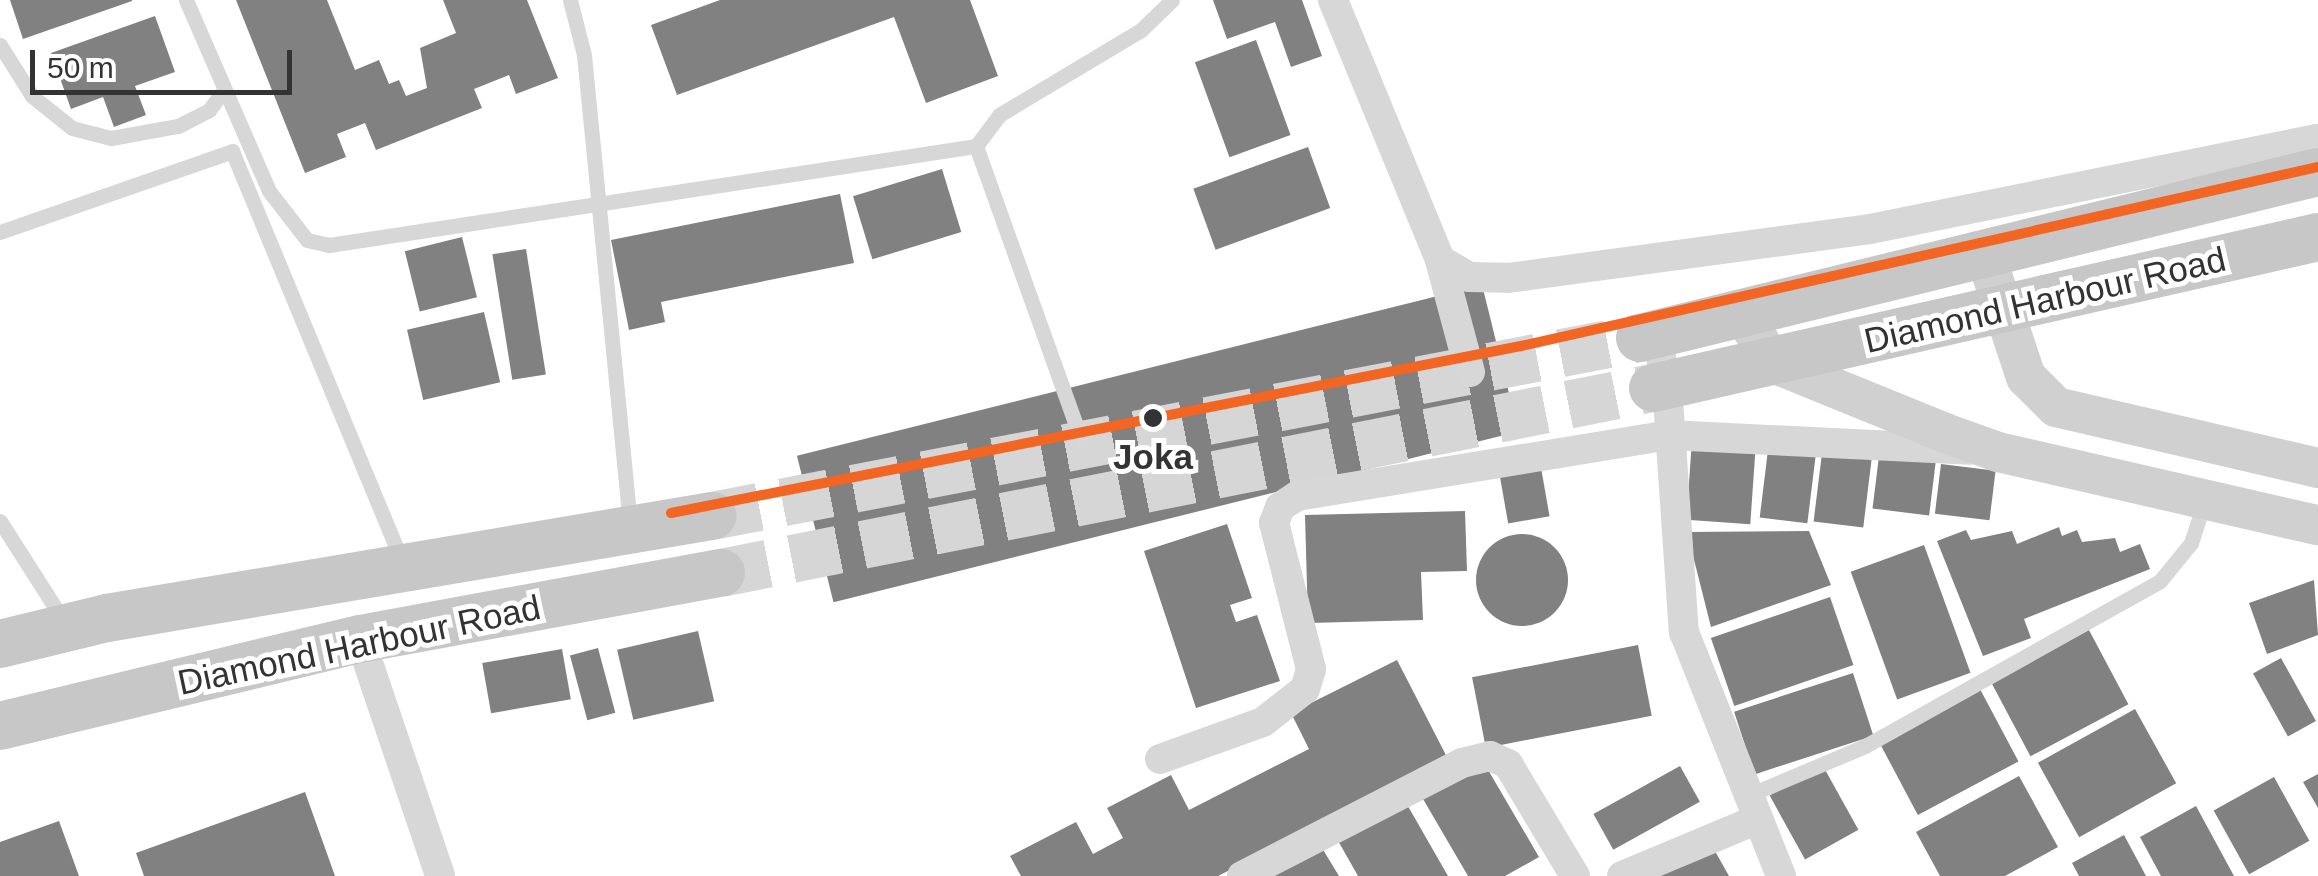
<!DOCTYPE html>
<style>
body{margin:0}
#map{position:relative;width:2318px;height:876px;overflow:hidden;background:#fff;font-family:Helvetica,sans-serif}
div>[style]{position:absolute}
.building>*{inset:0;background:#818181;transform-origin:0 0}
.round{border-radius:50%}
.trunk-tunnel>*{height:48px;margin-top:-24px;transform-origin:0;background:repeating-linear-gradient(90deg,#d6d6d6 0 48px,transparent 0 72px)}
.service>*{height:15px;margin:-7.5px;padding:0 7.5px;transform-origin:7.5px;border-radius:7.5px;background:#d7d7d7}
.minor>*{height:30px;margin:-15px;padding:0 15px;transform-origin:15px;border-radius:15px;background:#d7d7d7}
.secondary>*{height:40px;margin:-20px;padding:0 20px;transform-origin:20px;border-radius:20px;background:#d0d0d0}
.trunk>*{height:48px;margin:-24px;padding:0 24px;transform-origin:24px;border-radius:24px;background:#c7c7c7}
.metro-1>*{height:10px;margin:-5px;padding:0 5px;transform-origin:5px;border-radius:5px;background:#f26522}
.dots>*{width:28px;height:28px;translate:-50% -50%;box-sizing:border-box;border:5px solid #fff;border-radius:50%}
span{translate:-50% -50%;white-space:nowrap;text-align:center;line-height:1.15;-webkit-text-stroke:10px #fff;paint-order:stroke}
.street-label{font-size:35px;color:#333}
.stop-label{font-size:35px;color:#333;font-weight:700}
.scale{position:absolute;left:30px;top:50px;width:262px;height:45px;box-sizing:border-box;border:5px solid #333;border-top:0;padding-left:12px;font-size:30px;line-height:35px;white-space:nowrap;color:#333;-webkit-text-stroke:8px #fff;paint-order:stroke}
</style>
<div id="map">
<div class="building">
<i style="clip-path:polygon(10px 0,132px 0,132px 1px,23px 39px)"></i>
<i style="clip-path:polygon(236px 0,327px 0,355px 70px,379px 60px,389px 84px,399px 80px,406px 96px,427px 88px,420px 48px,456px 33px,443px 0,527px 0,558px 78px,516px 94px,509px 75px,474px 89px,482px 108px,376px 150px,365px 123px,337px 134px,346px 157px,305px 173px)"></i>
<i style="clip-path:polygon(720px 0,970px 0,998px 76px,926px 103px,894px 17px,677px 95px,651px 25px)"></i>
<i style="clip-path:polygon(1213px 0,1302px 0,1322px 56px,1291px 67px,1275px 22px,1227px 39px)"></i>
<i style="clip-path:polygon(155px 16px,175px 72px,135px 86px,146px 115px,114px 127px,103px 97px,71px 109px,51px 53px)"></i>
<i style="left:1256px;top:40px;width:101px;height:65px;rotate:70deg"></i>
<i style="left:1308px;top:147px;width:65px;height:122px;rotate:70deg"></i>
<i style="left:942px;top:169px;width:66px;height:93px;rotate:73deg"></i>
<i style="clip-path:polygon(840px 194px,854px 263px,661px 302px,665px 322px,629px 330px,611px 240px)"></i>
<i style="left:462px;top:237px;width:62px;height:59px;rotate:76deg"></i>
<i style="left:526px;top:249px;width:127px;height:34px;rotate:81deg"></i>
<i style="left:1482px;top:285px;width:151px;height:706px;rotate:76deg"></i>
<i style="left:484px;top:312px;width:72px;height:79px;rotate:77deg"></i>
<i style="left:1692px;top:440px;width:64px;height:80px;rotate:4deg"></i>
<i style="left:1823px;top:445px;width:50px;height:77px;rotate:7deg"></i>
<i style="left:1768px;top:450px;width:48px;height:68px;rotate:7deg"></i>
<i style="left:1879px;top:456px;width:57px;height:53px;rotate:7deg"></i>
<i style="left:1540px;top:462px;width:55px;height:42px;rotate:80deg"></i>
<i style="left:1941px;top:464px;width:55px;height:50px;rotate:7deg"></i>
<i style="clip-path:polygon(1465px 511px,1467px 571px,1421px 572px,1423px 620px,1308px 623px,1305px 515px)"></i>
<i style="clip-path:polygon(1227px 524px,1252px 598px,1230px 605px,1236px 622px,1257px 615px,1280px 681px,1196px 708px,1144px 551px)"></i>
<i style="clip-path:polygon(2059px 527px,2062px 536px,2077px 530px,2082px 542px,2115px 538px,2120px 552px,2140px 544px,2150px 569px,2024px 619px,2031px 638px,1983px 656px,1937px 541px,1966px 530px,1971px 540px,2012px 531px,2017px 544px)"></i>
<i style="clip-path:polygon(1809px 531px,1831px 585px,1711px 627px,1687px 532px)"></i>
<i class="round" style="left:1476px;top:534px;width:92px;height:92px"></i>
<i style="left:1924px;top:545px;width:136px;height:78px;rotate:70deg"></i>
<i style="clip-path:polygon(2314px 580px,2318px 635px,2267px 654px,2249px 603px)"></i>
<i style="left:1830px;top:597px;width:72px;height:126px;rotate:71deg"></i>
<i style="left:2089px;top:630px;width:84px;height:111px;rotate:62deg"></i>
<i style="left:698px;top:631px;width:72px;height:83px;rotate:77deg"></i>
<i style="left:1638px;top:645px;width:72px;height:169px;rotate:79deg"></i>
<i style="left:598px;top:648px;width:67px;height:29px;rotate:75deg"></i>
<i style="left:562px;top:649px;width:51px;height:81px;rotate:80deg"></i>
<i style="left:2281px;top:658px;width:72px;height:32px;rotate:61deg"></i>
<i style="clip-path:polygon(1397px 660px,1448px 759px,1218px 876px,1021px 876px,1010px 856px,1076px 822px,1093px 854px,1123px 838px,1107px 808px,1171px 775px,1189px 810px,1309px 749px,1291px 713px)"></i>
<i style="left:1853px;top:673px;width:66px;height:125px;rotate:72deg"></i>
<i style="left:1980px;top:689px;width:82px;height:114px;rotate:62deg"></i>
<i style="left:2135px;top:709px;width:85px;height:111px;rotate:61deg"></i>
<i style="clip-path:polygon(1484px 763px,1539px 857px,1505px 876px,1468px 876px,1423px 799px)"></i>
<i style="left:1680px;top:766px;width:41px;height:99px;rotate:61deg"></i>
<i style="left:1823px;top:766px;width:73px;height:61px;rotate:61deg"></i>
<i style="clip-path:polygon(2318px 774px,2318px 808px,2303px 782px)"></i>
<i style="clip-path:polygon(2019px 776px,2058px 847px,2005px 876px,1940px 876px,1916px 832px)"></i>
<i style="left:2274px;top:777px;width:73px;height:69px;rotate:61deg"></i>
<i style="clip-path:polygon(305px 792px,335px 876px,144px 876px,136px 853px)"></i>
<i style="clip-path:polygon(1405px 801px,1448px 876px,1358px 876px,1337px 839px)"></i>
<i style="clip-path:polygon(2196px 806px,2234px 876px,2161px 876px,2140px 837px)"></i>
<i style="clip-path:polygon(59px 821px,79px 876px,0 876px,0 842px)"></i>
<i style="clip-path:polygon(2124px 835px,2146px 876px,2079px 876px,2072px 863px)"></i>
<i style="clip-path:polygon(1711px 844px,1729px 876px,1652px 876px)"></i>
<i style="clip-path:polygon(1322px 848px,1339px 876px,1273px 876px)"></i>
</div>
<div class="trunk-tunnel">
<i style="left:712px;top:516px;width:945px;rotate:-10.86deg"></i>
<i style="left:721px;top:573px;width:950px;rotate:-11.23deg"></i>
</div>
<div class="service">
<i style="left:186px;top:0;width:208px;rotate:66.5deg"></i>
<i style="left:269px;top:191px;width:62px;rotate:52.2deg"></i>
<i style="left:307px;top:240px;width:23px;rotate:13deg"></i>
<i style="left:329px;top:245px;width:655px;rotate:-8.7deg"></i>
<i style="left:976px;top:146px;width:39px;rotate:-53deg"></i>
<i style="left:999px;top:115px;width:165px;rotate:-30.9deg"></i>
<i style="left:1141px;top:30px;width:43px;rotate:-44.1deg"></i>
<i style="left:570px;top:0;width:57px;rotate:75.7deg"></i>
<i style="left:584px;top:55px;width:474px;rotate:84.4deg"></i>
<i style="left:0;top:45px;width:60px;rotate:57.9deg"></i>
<i style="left:32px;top:96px;width:51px;rotate:38.7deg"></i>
<i style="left:72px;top:128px;width:40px;rotate:14.4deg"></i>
<i style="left:111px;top:138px;width:68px;rotate:-10.2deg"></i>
<i style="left:178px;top:126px;width:35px;rotate:-27deg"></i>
<i style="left:209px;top:110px;width:25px;rotate:-53deg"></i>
<i style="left:976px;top:146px;width:314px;rotate:70.3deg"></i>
<i style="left:0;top:232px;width:246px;rotate:-19.2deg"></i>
<i style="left:232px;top:151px;width:447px;rotate:67.5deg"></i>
<i style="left:0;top:521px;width:121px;rotate:57.5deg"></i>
<i style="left:1749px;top:795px;width:126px;rotate:-22.9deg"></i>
<i style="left:1865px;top:746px;width:338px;rotate:-29.2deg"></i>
<i style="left:2160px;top:581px;width:49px;rotate:-50.8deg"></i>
<i style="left:2191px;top:543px;width:42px;rotate:-72deg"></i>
</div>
<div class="minor">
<i style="left:1333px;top:0;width:281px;rotate:67.6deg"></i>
<i style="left:1440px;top:260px;width:34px;rotate:30deg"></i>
<i style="left:1469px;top:277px;width:39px;rotate:1deg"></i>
<i style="left:1508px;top:278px;width:365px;rotate:-7.7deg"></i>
<i style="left:1870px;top:229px;width:457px;rotate:-11.4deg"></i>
<i style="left:1440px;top:260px;width:116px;rotate:75deg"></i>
<i style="left:1656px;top:335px;width:51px;rotate:77.6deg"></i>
<i style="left:1667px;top:385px;width:248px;rotate:86.1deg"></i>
<i style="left:1684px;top:632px;width:263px;rotate:68.3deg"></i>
<i style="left:360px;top:639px;width:250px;rotate:71.3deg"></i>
<i style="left:1160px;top:759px;width:109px;rotate:-19.8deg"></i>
<i style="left:1263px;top:722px;width:53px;rotate:-38.2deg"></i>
<i style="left:1305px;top:689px;width:21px;rotate:-73deg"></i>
<i style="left:1311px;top:669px;width:151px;rotate:-104.2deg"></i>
<i style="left:1274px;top:523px;width:17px;rotate:-69deg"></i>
<i style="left:1280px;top:507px;width:20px;rotate:-33deg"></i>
<i style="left:1297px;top:496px;width:376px;rotate:-9.3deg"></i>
<i style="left:1668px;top:435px;width:302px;rotate:2.8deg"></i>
<i style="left:1242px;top:876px;width:247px;rotate:-27.2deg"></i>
<i style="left:1462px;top:763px;width:29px;rotate:-14deg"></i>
<i style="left:1490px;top:756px;width:20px;rotate:24deg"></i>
<i style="left:1508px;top:764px;width:131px;rotate:59.1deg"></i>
<i style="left:1622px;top:876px;width:147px;rotate:-22.7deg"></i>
</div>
<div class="secondary">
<i style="left:1985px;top:254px;width:130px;rotate:71.6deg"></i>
<i style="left:2026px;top:377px;width:42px;rotate:45deg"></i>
<i style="left:2056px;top:407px;width:269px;rotate:13.1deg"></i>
<i style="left:1742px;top:313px;width:59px;rotate:58.2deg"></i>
<i style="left:1773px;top:363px;width:186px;rotate:22.1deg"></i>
<i style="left:1945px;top:433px;width:56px;rotate:19.7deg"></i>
<i style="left:1998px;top:452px;width:328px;rotate:12.9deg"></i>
</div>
<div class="trunk">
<i style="left:1640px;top:338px;width:698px;rotate:-13.76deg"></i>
<i style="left:1653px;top:388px;width:682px;rotate:-12.79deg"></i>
<i style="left:0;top:644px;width:110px;rotate:-13.7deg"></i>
<i style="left:107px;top:618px;width:614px;rotate:-9.57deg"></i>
<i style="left:0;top:726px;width:370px;rotate:-13.6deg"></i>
<i style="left:360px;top:639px;width:367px;rotate:-10.4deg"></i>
</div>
<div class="metro-1">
<i style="left:671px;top:513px;width:866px;rotate:-11.12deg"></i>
<i style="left:1521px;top:346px;width:817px;rotate:-12.66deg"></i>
</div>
<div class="dots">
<i style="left:1153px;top:418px;background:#333"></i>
</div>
<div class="street-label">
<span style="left:2045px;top:300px;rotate:-13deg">Diamond Harbour Road</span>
<span style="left:359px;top:645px;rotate:-12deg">Diamond Harbour Road</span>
</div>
<div class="stop-label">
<span style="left:1153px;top:457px">Joka</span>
</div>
<div class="scale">50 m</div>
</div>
